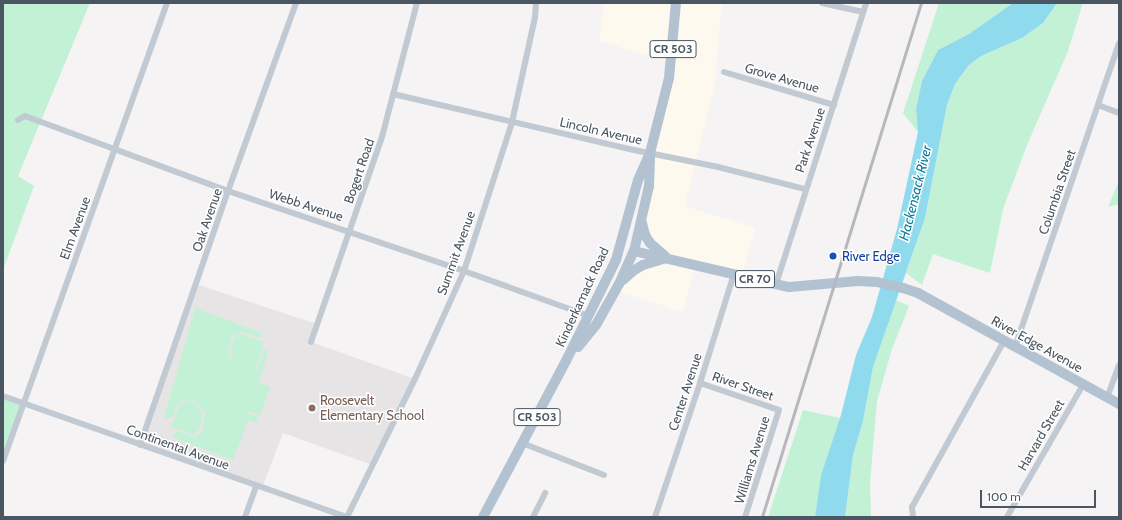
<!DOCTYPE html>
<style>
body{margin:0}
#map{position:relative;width:1122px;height:520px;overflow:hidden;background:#f5f3f3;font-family:Cabin,sans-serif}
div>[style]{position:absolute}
.commercial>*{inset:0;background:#fdf9ef}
.education>*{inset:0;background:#e6e4e5}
.green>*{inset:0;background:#c3f1d5;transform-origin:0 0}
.water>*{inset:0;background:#90daee}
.street>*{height:6px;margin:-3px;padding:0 3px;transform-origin:3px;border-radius:3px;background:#c1cad2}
.primary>*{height:10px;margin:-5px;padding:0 5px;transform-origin:5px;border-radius:5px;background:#b3c2d1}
.rail>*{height:2.5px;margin:-1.25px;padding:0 1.25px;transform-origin:1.25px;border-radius:1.25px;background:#b5b8bd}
.dots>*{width:11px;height:11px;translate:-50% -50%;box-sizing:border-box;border:2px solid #fff;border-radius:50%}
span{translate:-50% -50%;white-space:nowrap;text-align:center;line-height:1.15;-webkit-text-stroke:3px #fff;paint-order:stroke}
.shield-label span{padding:1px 3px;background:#fff;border:1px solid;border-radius:3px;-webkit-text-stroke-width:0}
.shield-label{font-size:12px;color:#4a5661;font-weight:700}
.street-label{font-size:13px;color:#4a5661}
.transit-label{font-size:13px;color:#164399}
.left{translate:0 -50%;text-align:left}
.education-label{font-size:13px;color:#785e54}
.water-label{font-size:14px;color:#0c7c9b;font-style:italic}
.frame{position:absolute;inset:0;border:4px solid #4a5661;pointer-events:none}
.scale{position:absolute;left:980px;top:490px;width:116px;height:18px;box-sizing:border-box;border:2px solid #4a5661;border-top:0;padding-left:5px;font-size:12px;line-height:14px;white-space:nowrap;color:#4a5661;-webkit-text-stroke:3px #fff;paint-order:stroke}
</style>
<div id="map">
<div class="commercial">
<i style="clip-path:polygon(604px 3px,722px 3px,715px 82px,685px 206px,755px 228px,742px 276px,695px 265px,683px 312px,615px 290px,659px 253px,642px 222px,671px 62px,599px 41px)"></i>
</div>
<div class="education">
<i style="clip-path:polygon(196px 284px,317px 324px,311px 342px,415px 379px,372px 465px,283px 433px,262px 488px,140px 445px)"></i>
</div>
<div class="green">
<i style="clip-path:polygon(3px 3px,90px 3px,18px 176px,34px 186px,3px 270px)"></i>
<i style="clip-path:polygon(939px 3px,1013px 3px,969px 34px,938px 50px,922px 81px,916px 109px,918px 132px,903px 113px)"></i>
<i style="clip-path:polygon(1057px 3px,1083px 3px,1068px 51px,1027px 145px,1003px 209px,990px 273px,933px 254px,922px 285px,906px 273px,925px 218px,947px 105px,955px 84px,969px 65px,981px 56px,1022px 38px,1043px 23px)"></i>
<i style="clip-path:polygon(1119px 181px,1119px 204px,1108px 207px)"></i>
<i style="clip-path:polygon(896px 300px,909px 306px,892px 349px,877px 401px,870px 483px,871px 517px,845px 517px,853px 455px,863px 421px,873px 367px)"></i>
<i style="clip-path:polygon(195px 308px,262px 333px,260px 338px,240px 331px,232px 337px,228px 356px,232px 360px,231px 346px,236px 336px,240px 333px,264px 342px,256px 368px,252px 370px,257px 370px,264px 350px,269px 351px,248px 413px,258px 416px,256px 423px,248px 420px,233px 460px,172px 437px,177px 431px,194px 437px,198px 435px,203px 430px,205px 413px,201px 407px,195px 402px,187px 400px,179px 401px,172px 418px,164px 418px)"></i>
<i style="left:259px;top:383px;width:12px;height:30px;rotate:20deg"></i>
<i style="clip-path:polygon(3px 395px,23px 402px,3px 459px)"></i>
<i style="clip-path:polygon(187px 401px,193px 403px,199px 407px,203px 417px,199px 430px,193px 435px,171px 427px,180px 403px)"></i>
<i style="clip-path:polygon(803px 410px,840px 418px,821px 475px,815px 517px,768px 517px)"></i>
</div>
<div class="water">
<i style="clip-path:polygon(1013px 3px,1057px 3px,1043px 23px,1022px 38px,981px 56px,969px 65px,955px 84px,947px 105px,925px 218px,873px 367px,863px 421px,853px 455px,845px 517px,815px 517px,821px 475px,841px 415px,856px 355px,872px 317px,897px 229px,918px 132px,916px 109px,922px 81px,938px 50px,969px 34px)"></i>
</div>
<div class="street">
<i style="left:822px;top:3px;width:42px;rotate:12.4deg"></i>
<i style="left:724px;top:72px;width:115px;rotate:16.7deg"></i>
<i style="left:393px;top:94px;width:242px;rotate:13.1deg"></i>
<i style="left:629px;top:149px;width:91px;rotate:11.4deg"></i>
<i style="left:718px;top:167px;width:90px;rotate:14.2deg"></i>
<i style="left:1098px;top:105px;width:22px;rotate:21deg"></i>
<i style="left:18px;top:120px;width:8px;rotate:-30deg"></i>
<i style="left:25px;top:116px;width:216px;rotate:20.3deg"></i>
<i style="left:228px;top:191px;width:249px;rotate:18.7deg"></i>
<i style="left:464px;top:271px;width:133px;rotate:19.8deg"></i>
<i style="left:776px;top:284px;width:295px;rotate:-72.2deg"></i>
<i style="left:311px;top:342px;width:217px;rotate:-70.9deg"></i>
<i style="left:382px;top:137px;width:138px;rotate:-75.4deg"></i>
<i style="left:1015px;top:347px;width:321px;rotate:-71.1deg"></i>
<i style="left:700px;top:383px;width:83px;rotate:18.9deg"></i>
<i style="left:779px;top:410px;width:112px;rotate:107.6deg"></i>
<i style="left:3px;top:396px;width:364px;rotate:19.4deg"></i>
<i style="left:1107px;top:398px;width:35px;rotate:-70deg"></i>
<i style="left:522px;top:443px;width:88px;rotate:21.3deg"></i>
<i style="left:140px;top:445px;width:269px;rotate:-70.9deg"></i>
<i style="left:228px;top:191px;width:200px;rotate:-70.1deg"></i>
<i style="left:3px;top:461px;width:486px;rotate:-70.3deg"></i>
<i style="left:245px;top:517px;width:33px;rotate:-70deg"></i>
<i style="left:347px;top:517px;width:154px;rotate:-63.8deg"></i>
<i style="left:415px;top:379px;width:119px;rotate:-65.6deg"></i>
<i style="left:464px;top:271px;width:157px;rotate:-72.1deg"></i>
<i style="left:512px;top:122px;width:107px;rotate:-77.6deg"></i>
<i style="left:535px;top:17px;width:14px;rotate:-86deg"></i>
<i style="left:533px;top:517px;width:27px;rotate:-63deg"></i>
<i style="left:655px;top:517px;width:141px;rotate:-71.4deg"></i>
<i style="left:700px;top:383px;width:114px;rotate:-72.7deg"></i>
<i style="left:913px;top:517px;width:10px;rotate:-96deg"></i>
<i style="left:912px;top:507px;width:190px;rotate:-61deg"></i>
<i style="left:1007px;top:517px;width:152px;rotate:-60.1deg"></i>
</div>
<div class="primary">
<i style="left:642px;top:223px;width:12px;rotate:76deg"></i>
<i style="left:645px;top:235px;width:9px;rotate:58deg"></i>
<i style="left:650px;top:243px;width:20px;rotate:41deg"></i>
<i style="left:634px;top:251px;width:159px;rotate:13.1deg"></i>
<i style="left:789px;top:287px;width:69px;rotate:-5deg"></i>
<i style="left:858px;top:281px;width:19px;rotate:3deg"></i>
<i style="left:877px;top:282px;width:27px;rotate:13deg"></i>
<i style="left:903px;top:288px;width:16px;rotate:18deg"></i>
<i style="left:918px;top:293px;width:230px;rotate:28.9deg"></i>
<i style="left:623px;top:280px;width:13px;rotate:-42deg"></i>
<i style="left:633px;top:271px;width:12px;rotate:-31deg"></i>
<i style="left:643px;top:265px;width:21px;rotate:-17deg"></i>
<i style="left:578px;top:347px;width:28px;rotate:-51deg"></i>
<i style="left:596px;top:325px;width:47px;rotate:-60.7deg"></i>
<i style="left:619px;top:284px;width:36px;rotate:-66deg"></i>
<i style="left:634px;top:251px;width:67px;rotate:-77deg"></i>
<i style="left:649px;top:186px;width:31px;rotate:-88deg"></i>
<i style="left:483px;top:517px;width:177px;rotate:-62deg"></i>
<i style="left:566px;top:361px;width:113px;rotate:-63.7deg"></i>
<i style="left:616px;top:260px;width:83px;rotate:-74.6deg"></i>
<i style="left:638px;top:180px;width:30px;rotate:-66deg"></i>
<i style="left:650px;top:153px;width:77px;rotate:-75.8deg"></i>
<i style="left:669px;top:78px;width:75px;rotate:-84.7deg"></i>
</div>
<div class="rail">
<i style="left:762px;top:517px;width:538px;rotate:-72.81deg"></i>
</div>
<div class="dots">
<i style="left:833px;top:256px;background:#1a4fb4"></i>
<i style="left:312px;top:408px;background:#8d6e63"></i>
</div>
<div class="shield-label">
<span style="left:673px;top:49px">CR 503</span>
<span style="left:755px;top:279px">CR 70</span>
<span style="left:537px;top:417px">CR 503</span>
</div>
<div class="street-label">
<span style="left:782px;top:78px;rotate:16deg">Grove Avenue</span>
<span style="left:601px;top:131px;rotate:13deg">Lincoln Avenue</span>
<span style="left:810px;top:140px;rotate:-71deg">Park Avenue</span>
<span style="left:359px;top:171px;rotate:-71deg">Bogert Road</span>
<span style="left:1057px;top:192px;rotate:-71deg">Columbia Street</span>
<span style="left:306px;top:205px;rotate:18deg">Webb Avenue</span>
<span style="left:207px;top:220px;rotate:-71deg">Oak Avenue</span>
<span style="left:75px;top:228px;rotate:-70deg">Elm Avenue</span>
<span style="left:456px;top:253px;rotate:-70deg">Summit Avenue</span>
<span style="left:582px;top:297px;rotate:-65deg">Kinderkamack Road</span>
<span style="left:1037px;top:344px;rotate:29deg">River Edge Avenue</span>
<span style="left:743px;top:386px;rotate:19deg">River Street</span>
<span style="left:685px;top:392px;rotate:-72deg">Center Avenue</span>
<span style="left:1041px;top:435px;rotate:-60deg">Harvard Street</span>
<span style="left:178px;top:447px;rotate:20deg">Continental Avenue</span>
<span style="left:752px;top:460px;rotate:-73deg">Williams Avenue</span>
</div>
<div class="transit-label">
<span class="left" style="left:842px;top:256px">River Edge</span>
</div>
<div class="education-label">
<span class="left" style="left:320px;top:408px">Roosevelt<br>Elementary School</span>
</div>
<div class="water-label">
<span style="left:915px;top:193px;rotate:-76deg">Hackensack River</span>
</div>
<div class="frame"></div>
<div class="scale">100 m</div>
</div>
